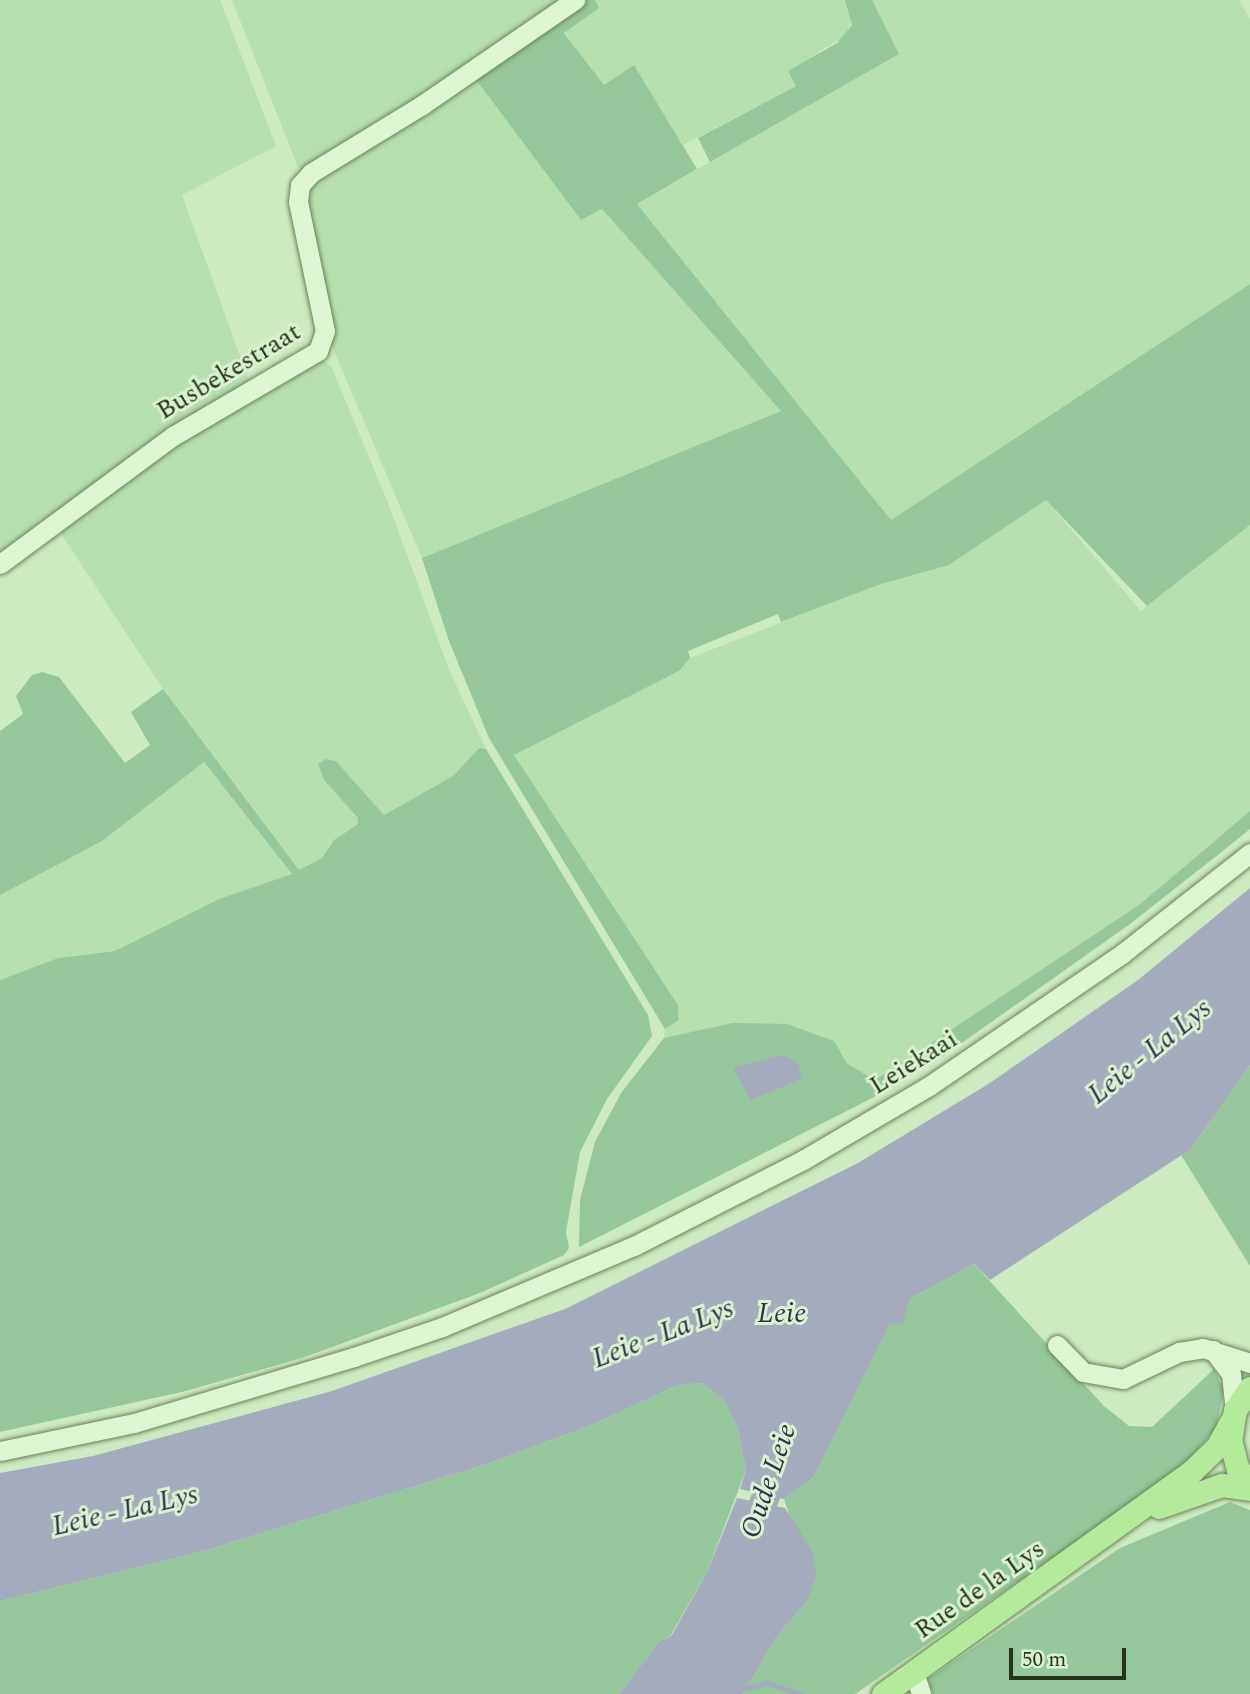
<!DOCTYPE html>
<style>
body{margin:0}
#map{position:relative;width:1250px;height:1694px;overflow:hidden;background:#ceeac1;font-family:Spectral,serif}
div>[style]{position:absolute}
.farmland>*{inset:0;background:#b7dfaf}
.green>*{inset:0;background:#96c79c}
.water>*{inset:0;background:#a3abbd}
.stream>*{height:4.5px;margin:-2.25px;padding:0 2.25px;transform-origin:2.25px;border-radius:2.25px;background:#a3abbd}
.river>*{height:28px;margin:-14px;padding:0 14px;transform-origin:14px;border-radius:14px;background:#a3abbd}
.roads{filter:drop-shadow(0 0 2px #6d825a) drop-shadow(0 0 2px #6d825a)}
.minor>*{height:19px;margin:-9.5px;padding:0 9.5px;transform-origin:9.5px;border-radius:9.5px;background:#def5d4}
.major>*{height:23px;margin:-11.5px;padding:0 11.5px;transform-origin:11.5px;border-radius:11.5px;background:#b4eb9b}
span{translate:-50% -50%;white-space:nowrap;text-align:center;line-height:1.15;-webkit-text-stroke:6px #daf2d0;paint-order:stroke}
.street-label{font-size:26px;color:#28331d}
.water-label{font-size:28px;color:#2e3051;font-style:italic}
.scale{position:absolute;left:1009px;top:1648px;width:117px;height:32px;box-sizing:border-box;border:4px solid #28331d;border-top:0;padding-left:9px;font-size:21px;line-height:24px;white-space:nowrap;color:#28331d;-webkit-text-stroke:5px #daf2d0;paint-order:stroke}
</style>
<div id="map">
<div class="farmland">
<i style="clip-path:polygon(0 0,220px 0,276px 146px,182px 195px,250px 384px,0 559px)"></i>
<i style="clip-path:polygon(232px 0,568px 0,309px 169px,298px 167px)"></i>
<i style="clip-path:polygon(595px 0,845px 0,853px 17px,845px 37px,819px 51px,796px 86px,683px 145px,634px 65px,604px 86px,564px 32px,599px 8px)"></i>
<i style="clip-path:polygon(872px 0,1239px 0,1250px 19px,1250px 284px,891px 520px,637px 204px,899px 54px)"></i>
<i style="clip-path:polygon(474px 77px,581px 219px,602px 209px,781px 411px,422px 558px,332px 346px,303px 200px,310px 180px)"></i>
<i style="clip-path:polygon(319px 358px,331px 366px,388px 503px,450px 672px,486px 749px,479px 748px,453px 776px,384px 815px,336px 761px,325px 759px,318px 764px,324px 780px,358px 818px,358px 824px,334px 840px,322px 858px,299px 870px,163px 689px,56px 526px,95px 494px)"></i>
<i style="clip-path:polygon(1046px 500px,1141px 611px,1250px 525px,1250px 811px,1139px 905px,875px 1080px,847px 1062px,842px 1052px,732px 1023px,664px 1038px,665px 1029px,679px 1020px,678px 1005px,513px 755px,679px 671px,690px 658px,881px 584px,949px 565px)"></i>
<i style="clip-path:polygon(204px 762px,292px 874px,219px 899px,115px 951px,58px 958px,0 980px,0 895px)"></i>
</div>
<div class="green">
<i style="clip-path:polygon(586px 0,595px 0,599px 8px,564px 33px,604px 85px,634px 65px,697px 169px,637px 204px,891px 520px,1250px 284px,1250px 525px,1147px 606px,1046px 500px,949px 565px,881px 584px,781px 622px,778px 614px,688px 651px,690px 658px,679px 671px,514px 755px,678px 1005px,679px 1020px,665px 1029px,489px 738px,449px 641px,422px 558px,781px 411px,602px 209px,581px 220px,474px 77px)"></i>
<i style="clip-path:polygon(845px 0,872px 0,899px 54px,710px 162px,698px 138px,796px 86px,788px 71px,837px 43px,852px 25px)"></i>
<i style="clip-path:polygon(42px 672px,59px 677px,125px 763px,150px 745px,131px 712px,163px 689px,299px 870px,322px 858px,334px 840px,358px 824px,358px 818px,324px 780px,318px 764px,325px 759px,336px 761px,384px 815px,453px 776px,479px 748px,486px 749px,648px 1015px,652px 1036px,607px 1099px,580px 1152px,566px 1232px,569px 1248px,564px 1255px,480px 1293px,302px 1358px,186px 1391px,0 1432px,0 980px,58px 958px,115px 951px,219px 899px,292px 874px,204px 762px,102px 841px,0 895px,0 731px,23px 714px,16px 696px,32px 675px)"></i>
<i style="clip-path:polygon(1250px 811px,1250px 829px,1224px 850px,1130px 924px,942px 1057px,884px 1092px,579px 1247px,580px 1200px,595px 1142px,621px 1093px,664px 1038px,732px 1023px,787px 1024px,834px 1041px,847px 1063px,875px 1080px,1139px 905px)"></i>
<i style="clip-path:polygon(1250px 1065px,1250px 1266px,1181px 1155px,1191px 1149px)"></i>
<i style="clip-path:polygon(974px 1264px,1104px 1406px,1129px 1426px,1152px 1427px,1214px 1369px,1224px 1390px,1216px 1428px,1181px 1469px,855px 1694px,743px 1694px,775px 1639px,807px 1601px,814px 1554px,793px 1526px,784px 1499px,814px 1477px,890px 1324px,904px 1322px,910px 1299px)"></i>
<i style="clip-path:polygon(702px 1383px,724px 1400px,737px 1427px,746px 1470px,707px 1572px,671px 1635px,659px 1642px,619px 1694px,0 1694px,0 1601px,200px 1552px,484px 1465px,592px 1425px,678px 1385px)"></i>
<i style="clip-path:polygon(1230px 1502px,1250px 1510px,1250px 1694px,933px 1694px,928px 1679px,1120px 1548px)"></i>
</div>
<div class="water">
<i style="clip-path:polygon(1250px 888px,1250px 1065px,1191px 1149px,990px 1280px,974px 1264px,910px 1299px,904px 1323px,890px 1324px,814px 1477px,784px 1499px,740px 1489px,746px 1470px,737px 1427px,724px 1400px,702px 1383px,678px 1385px,592px 1425px,484px 1465px,200px 1552px,0 1601px,0 1473px,93px 1456px,332px 1391px,565px 1309px,858px 1163px,990px 1083px,1138px 980px)"></i>
<i style="clip-path:polygon(781px 1055px,797px 1061px,803px 1078px,751px 1100px,733px 1068px)"></i>
<i style="clip-path:polygon(737px 1498px,785px 1508px,814px 1554px,816px 1576px,807px 1601px,775px 1639px,743px 1694px,619px 1694px,659px 1642px,672px 1635px,707px 1572px)"></i>
</div>
<div class="stream">
<i style="left:743px;top:1689px;width:25px;rotate:-14deg"></i>
<i style="left:767px;top:1683px;width:36px;rotate:18deg"></i>
</div>
<div class="river">
<i style="left:749px;top:1540px;width:86px;rotate:-68.8deg"></i>
</div>
<div class="roads">
<div class="minor">
<i style="left:0;top:564px;width:215px;rotate:-36.5deg"></i>
<i style="left:173px;top:436px;width:168px;rotate:-30.4deg"></i>
<i style="left:318px;top:351px;width:21px;rotate:-71deg"></i>
<i style="left:325px;top:331px;width:132px;rotate:-101.8deg"></i>
<i style="left:298px;top:202px;width:17px;rotate:-83deg"></i>
<i style="left:300px;top:185px;width:16px;rotate:-47deg"></i>
<i style="left:311px;top:173px;width:130px;rotate:-31.5deg"></i>
<i style="left:422px;top:105px;width:186px;rotate:-34.5deg"></i>
<i style="left:1057px;top:1345px;width:37px;rotate:46deg"></i>
<i style="left:1083px;top:1372px;width:41px;rotate:9.9deg"></i>
<i style="left:1123px;top:1379px;width:62px;rotate:-25.7deg"></i>
<i style="left:1179px;top:1352px;width:24px;rotate:-9deg"></i>
<i style="left:1203px;top:1348px;width:49px;rotate:17.7deg"></i>
<i style="left:1213px;top:1350px;width:30px;rotate:53deg"></i>
<i style="left:1231px;top:1374px;width:36px;rotate:84deg"></i>
<i style="left:0;top:1451px;width:137px;rotate:-11.8deg"></i>
<i style="left:134px;top:1423px;width:230px;rotate:-16.7deg"></i>
<i style="left:354px;top:1357px;width:93px;rotate:-18.8deg"></i>
<i style="left:442px;top:1327px;width:208px;rotate:-22.9deg"></i>
<i style="left:634px;top:1246px;width:190px;rotate:-27deg"></i>
<i style="left:803px;top:1160px;width:146px;rotate:-30.4deg"></i>
<i style="left:929px;top:1086px;width:235px;rotate:-34.4deg"></i>
<i style="left:1123px;top:953px;width:162px;rotate:-38.2deg"></i>
<i style="left:914px;top:1672px;width:23px;rotate:72deg"></i>
</div>
<div class="major">
<i style="left:1250px;top:1388px;width:27px;rotate:124deg"></i>
<i style="left:1235px;top:1410px;width:30px;rotate:99deg"></i>
<i style="left:1230px;top:1440px;width:30px;rotate:75deg"></i>
<i style="left:1238px;top:1469px;width:20px;rotate:53deg"></i>
<i style="left:1159px;top:1507px;width:67px;rotate:-19.2deg"></i>
<i style="left:1222px;top:1485px;width:28px;rotate:8deg"></i>
<i style="left:883px;top:1694px;width:381px;rotate:-35.8deg"></i>
<i style="left:1192px;top:1471px;width:35px;rotate:-44deg"></i>
<i style="left:1217px;top:1447px;width:31px;rotate:-61deg"></i>
</div>
</div>
<div class="street-label">
<span style="left:229px;top:372px;rotate:-31deg">Busbekestraat</span>
<span style="left:914px;top:1063px;rotate:-32deg">Leiekaai</span>
<span style="left:980px;top:1590px;rotate:-35deg">Rue de la Lys</span>
</div>
<div class="water-label">
<span style="left:1150px;top:1052px;rotate:-39deg">Leie - La Lys</span>
<span style="left:782px;top:1314px">Leie</span>
<span style="left:663px;top:1334px;rotate:-21deg">Leie - La Lys</span>
<span style="left:769px;top:1481px;rotate:-71deg">Oude Leie</span>
<span style="left:125px;top:1511px;rotate:-13deg">Leie - La Lys</span>
</div>
<div class="scale">50 m</div>
</div>
